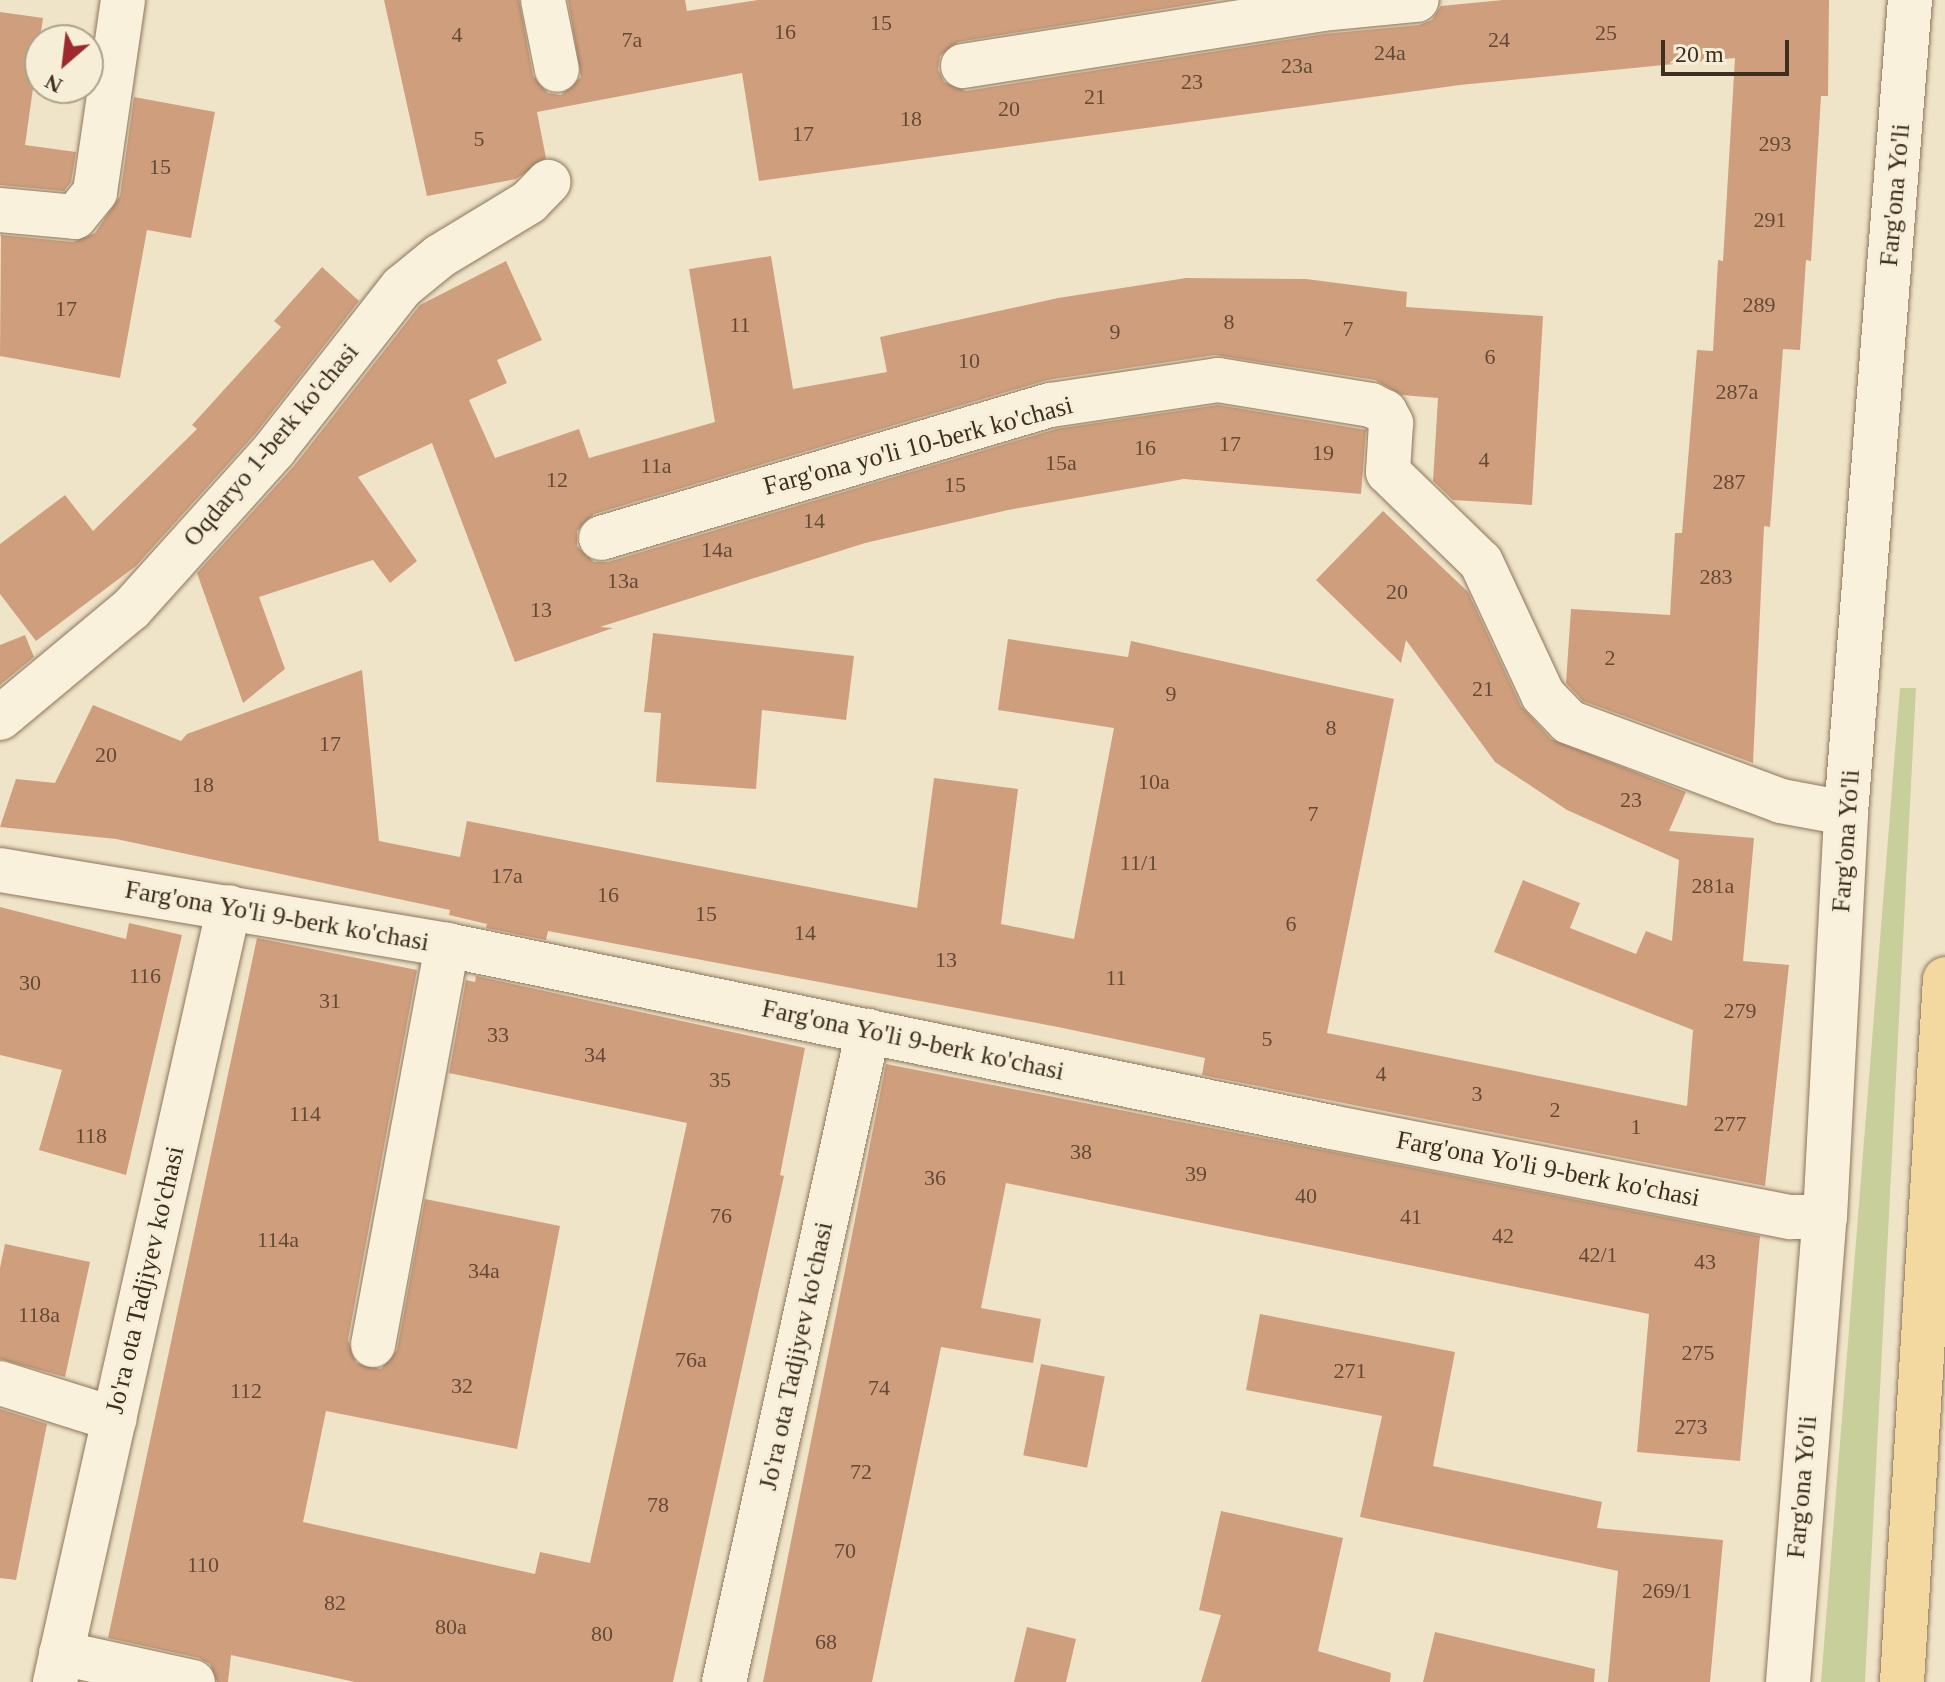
<!DOCTYPE html>
<style>
body{margin:0}
#map{position:relative;width:1945px;height:1682px;overflow:hidden;background:#f0e4c8;font-family:Georgia,serif}
div>[style]{position:absolute}
.green>*{inset:0;background:#c9cf9b}
.building>*{inset:0;background:#cf9f7d;transform-origin:0 0}
.roads{filter:drop-shadow(0 0 2px #8d765c) drop-shadow(0 0 2px #8d765c)}
.minor>*{height:44px;margin:-22px;padding:0 22px;transform-origin:22px;border-radius:22px;background:#faf1dc}
.major>*{height:44px;margin:-22px;padding:0 22px;transform-origin:22px;border-radius:22px;background:#f3d9a0}
span{translate:-50% -50%;white-space:nowrap;text-align:center;line-height:1.15;-webkit-text-stroke:6px #f7eed8;paint-order:stroke}
.number-label{font-size:22px;color:#624a37}
.number-label span{-webkit-text-stroke-width:0}
.street-label{font-size:26px;color:#3d2e20}
.north{position:absolute;left:24px;top:24px;width:80px;height:80px;box-sizing:border-box;background:#f7eed8;border:2px solid #ada18e;border-radius:50%;rotate:208deg;font-size:22px;font-weight:700;line-height:32px;text-align:center;color:#3d2e20}
.north::after{content:'';display:block;margin:auto;width:28px;height:36px;background:#9e2a2b;clip-path:polygon(50% 0,100% 100%,50% 72%,0 100%)}
.scale{position:absolute;left:1661px;top:40px;width:128px;height:36px;box-sizing:border-box;border:4px solid #3d2e20;border-top:0;padding-left:10px;font-size:24px;line-height:28px;white-space:nowrap;color:#3d2e20;-webkit-text-stroke:6px #f7eed8;paint-order:stroke}
</style>
<div id="map">
<div class="green">
<i style="clip-path:polygon(1900px 688px,1916px 688px,1865px 1682px,1821px 1682px)"></i>
</div>
<div class="building">
<i style="clip-path:polygon(384px 0,519px 0,533px 76px,548px 93px,561px 95px,581px 77px,568px 0,685px 0,687px 11px,758px 0,1219px 0,958px 42px,940px 56px,938px 69px,944px 82px,966px 91px,1324px 34px,1419px 25px,1432px 20px,1441px 6px,1503px 0,1829px 0,1828px 96px,1821px 96px,1811px 261px,1806px 260px,1800px 350px,1783px 349px,1770px 527px,1764px 526px,1753px 763px,1583px 701px,1566px 683px,1571px 609px,1670px 615px,1675px 533px,1682px 533px,1697px 350px,1713px 351px,1718px 260px,1723px 261px,1735px 58px,1460px 85px,759px 181px,742px 73px,537px 112px,546px 158px,516px 179px,427px 196px)"></i>
<i style="clip-path:polygon(0 12px,43px 18px,25px 145px,76px 152px,71px 182px,64px 191px,0 185px)"></i>
<i style="clip-path:polygon(134px 97px,215px 112px,191px 238px,147px 230px,120px 378px,0 356px,1px 235px,73px 242px,95px 233px,120px 196px)"></i>
<i style="clip-path:polygon(771px 256px,793px 389px,887px 372px,880px 337px,1058px 298px,1186px 278px,1306px 279px,1407px 292px,1406px 307px,1543px 316px,1532px 505px,1453px 500px,1433px 481px,1438px 398px,1402px 395px,1375px 380px,1215px 355px,1047px 380px,594px 514px,577px 531px,577px 546px,594px 562px,608px 562px,1056px 429px,1218px 405px,1366px 430px,1361px 494px,1184px 479px,1008px 510px,865px 543px,600px 627px,613px 628px,515px 662px,432px 443px,358px 477px,417px 561px,390px 583px,373px 560px,259px 597px,285px 669px,243px 703px,197px 573px,294px 466px,420px 305px,506px 261px,542px 340px,497px 360px,507px 383px,469px 400px,495px 458px,579px 429px,589px 458px,715px 422px,689px 269px)"></i>
<i style="clip-path:polygon(322px 267px,359px 301px,255px 434px,136px 566px,36px 641px,0 594px,0 544px,65px 495px,93px 531px,197px 429px,192px 425px,281px 327px,274px 321px)"></i>
<i style="clip-path:polygon(1383px 511px,1468px 592px,1521px 706px,1551px 739px,1686px 792px,1669px 831px,1754px 838px,1743px 961px,1789px 965px,1765px 1186px,1202px 1075px,1205px 1058px,1058px 1027px,548px 931px,546px 940px,486px 928px,487px 924px,449px 915px,450px 910px,116px 839px,0 827px,16px 779px,55px 783px,93px 705px,181px 741px,187px 734px,362px 670px,379px 841px,460px 857px,467px 821px,917px 908px,934px 778px,1018px 789px,1001px 924px,1074px 939px,1114px 728px,998px 710px,1008px 639px,1128px 657px,1131px 641px,1394px 699px,1327px 1033px,1687px 1106px,1693px 1030px,1494px 952px,1523px 880px,1580px 903px,1570px 928px,1636px 954px,1646px 931px,1672px 941px,1679px 860px,1567px 810px,1495px 762px,1406px 640px,1401px 663px,1316px 580px)"></i>
<i style="clip-path:polygon(653px 633px,854px 656px,846px 720px,762px 710px,756px 789px,656px 782px,661px 713px,644px 712px)"></i>
<i style="clip-path:polygon(25px 635px,34px 657px,0 685px,0 645px)"></i>
<i style="clip-path:polygon(0 907px,126px 939px,129px 923px,182px 935px,126px 1175px,39px 1150px,62px 1070px,0 1055px)"></i>
<i style="clip-path:polygon(257px 938px,417px 970px,348px 1340px,356px 1363px,381px 1369px,397px 1350px,425px 1199px,560px 1226px,517px 1449px,326px 1411px,303px 1522px,535px 1574px,540px 1552px,590px 1563px,687px 1123px,449px 1073px,466px 980px,475px 982px,476px 976px,805px 1048px,780px 1175px,784px 1176px,673px 1682px,355px 1682px,231px 1655px,228px 1682px,217px 1682px,210px 1664px,199px 1658px,108px 1638px)"></i>
<i style="clip-path:polygon(886px 1064px,1760px 1236px,1740px 1461px,1637px 1452px,1649px 1314px,1006px 1183px,981px 1308px,1041px 1319px,1033px 1363px,941px 1347px,872px 1682px,763px 1682px)"></i>
<i style="clip-path:polygon(5px 1244px,90px 1262px,65px 1377px,0 1359px,0 1268px)"></i>
<i style="clip-path:polygon(1260px 1314px,1455px 1352px,1433px 1466px,1602px 1502px,1597px 1528px,1723px 1540px,1710px 1682px,1608px 1682px,1618px 1571px,1360px 1517px,1382px 1416px,1246px 1390px)"></i>
<i style="left:1041px;top:1364px;width:65px;height:93px;rotate:11deg"></i>
<i style="clip-path:polygon(0 1409px,47px 1424px,16px 1580px,0 1578px)"></i>
<i style="clip-path:polygon(1221px 1511px,1343px 1538px,1318px 1651px,1391px 1673px,1390px 1682px,1201px 1682px,1221px 1615px,1199px 1610px)"></i>
<i style="clip-path:polygon(1027px 1627px,1076px 1639px,1066px 1682px,1014px 1682px)"></i>
<i style="clip-path:polygon(1435px 1632px,1595px 1669px,1594px 1682px,1423px 1682px)"></i>
</div>
<div class="roads">
<div class="minor">
<i style="left:543px;top:0;width:71px;rotate:78.7deg"></i>
<i style="left:963px;top:66px;width:363px;rotate:-9deg"></i>
<i style="left:1321px;top:9px;width:96px;rotate:-5.4deg"></i>
<i style="left:0;top:210px;width:75px;rotate:5.3deg"></i>
<i style="left:75px;top:217px;width:32px;rotate:-51deg"></i>
<i style="left:95px;top:192px;width:194px;rotate:-81.7deg"></i>
<i style="left:601px;top:538px;width:469px;rotate:-16.5deg"></i>
<i style="left:1051px;top:405px;width:169px;rotate:-8.5deg"></i>
<i style="left:1218px;top:380px;width:155px;rotate:9.3deg"></i>
<i style="left:1371px;top:405px;width:16px;rotate:27deg"></i>
<i style="left:1385px;top:412px;width:13px;rotate:61deg"></i>
<i style="left:1391px;top:423px;width:49px;rotate:93.5deg"></i>
<i style="left:1388px;top:472px;width:129px;rotate:44.1deg"></i>
<i style="left:1481px;top:562px;width:147px;rotate:65deg"></i>
<i style="left:1543px;top:695px;width:37px;rotate:46deg"></i>
<i style="left:1569px;top:722px;width:226px;rotate:20.4deg"></i>
<i style="left:1781px;top:801px;width:66px;rotate:10.5deg"></i>
<i style="left:0;top:718px;width:170px;rotate:-39.8deg"></i>
<i style="left:131px;top:609px;width:214px;rotate:-48deg"></i>
<i style="left:274px;top:450px;width:207px;rotate:-51.9deg"></i>
<i style="left:402px;top:287px;width:49px;rotate:-39.2deg"></i>
<i style="left:440px;top:256px;width:104px;rotate:-31.2deg"></i>
<i style="left:529px;top:202px;width:28px;rotate:-46deg"></i>
<i style="left:0;top:870px;width:453px;rotate:9.5deg"></i>
<i style="left:447px;top:945px;width:903px;rotate:11.63deg"></i>
<i style="left:1331px;top:1127px;width:469px;rotate:11.1deg"></i>
<i style="left:1791px;top:1217px;width:34px"></i>
<i style="left:373px;top:1345px;width:407px;rotate:-79.5deg"></i>
<i style="left:0;top:1383px;width:120px;rotate:17.5deg"></i>
<i style="left:61px;top:1653px;width:135px;rotate:12.4deg"></i>
<i style="left:55px;top:1682px;width:794px;rotate:-77.35deg"></i>
<i style="left:724px;top:1682px;width:667px;rotate:-77.53deg"></i>
<i style="left:1788px;top:1682px;width:466px;rotate:-85.5deg"></i>
<i style="left:1825px;top:1217px;width:405px;rotate:-87deg"></i>
<i style="left:1846px;top:813px;width:816px;rotate:-85.5deg"></i>
</div>
<div class="major">
<i style="left:1902px;top:1682px;width:704px;rotate:-86.5deg"></i>
</div>
</div>
<div class="number-label">
<span style="left:881px;top:23px">15</span>
<span style="left:785px;top:32px">16</span>
<span style="left:1606px;top:33px">25</span>
<span style="left:457px;top:35px">4</span>
<span style="left:632px;top:40px">7a</span>
<span style="left:1499px;top:40px">24</span>
<span style="left:1390px;top:53px">24a</span>
<span style="left:1297px;top:66px">23a</span>
<span style="left:1192px;top:82px">23</span>
<span style="left:1095px;top:97px">21</span>
<span style="left:1009px;top:109px">20</span>
<span style="left:911px;top:119px">18</span>
<span style="left:803px;top:134px">17</span>
<span style="left:479px;top:139px">5</span>
<span style="left:1775px;top:144px">293</span>
<span style="left:160px;top:167px">15</span>
<span style="left:1770px;top:220px">291</span>
<span style="left:1759px;top:305px">289</span>
<span style="left:66px;top:309px">17</span>
<span style="left:1229px;top:322px">8</span>
<span style="left:740px;top:325px">11</span>
<span style="left:1348px;top:329px">7</span>
<span style="left:1115px;top:332px">9</span>
<span style="left:1490px;top:357px">6</span>
<span style="left:969px;top:361px">10</span>
<span style="left:1737px;top:392px">287a</span>
<span style="left:1230px;top:444px">17</span>
<span style="left:1145px;top:448px">16</span>
<span style="left:1323px;top:453px">19</span>
<span style="left:1484px;top:460px">4</span>
<span style="left:1061px;top:463px">15a</span>
<span style="left:656px;top:466px">11a</span>
<span style="left:557px;top:480px">12</span>
<span style="left:1729px;top:482px">287</span>
<span style="left:955px;top:485px">15</span>
<span style="left:814px;top:521px">14</span>
<span style="left:717px;top:550px">14a</span>
<span style="left:1716px;top:577px">283</span>
<span style="left:623px;top:581px">13a</span>
<span style="left:1397px;top:592px">20</span>
<span style="left:541px;top:610px">13</span>
<span style="left:1610px;top:658px">2</span>
<span style="left:1483px;top:689px">21</span>
<span style="left:1171px;top:694px">9</span>
<span style="left:1331px;top:728px">8</span>
<span style="left:330px;top:744px">17</span>
<span style="left:106px;top:755px">20</span>
<span style="left:1154px;top:782px">10a</span>
<span style="left:203px;top:785px">18</span>
<span style="left:1631px;top:800px">23</span>
<span style="left:1313px;top:814px">7</span>
<span style="left:1139px;top:863px">11/1</span>
<span style="left:507px;top:876px">17a</span>
<span style="left:1713px;top:886px">281a</span>
<span style="left:608px;top:895px">16</span>
<span style="left:706px;top:914px">15</span>
<span style="left:1291px;top:924px">6</span>
<span style="left:805px;top:933px">14</span>
<span style="left:946px;top:960px">13</span>
<span style="left:145px;top:976px">116</span>
<span style="left:1116px;top:978px">11</span>
<span style="left:30px;top:983px">30</span>
<span style="left:330px;top:1001px">31</span>
<span style="left:1740px;top:1011px">279</span>
<span style="left:498px;top:1035px">33</span>
<span style="left:1267px;top:1039px">5</span>
<span style="left:595px;top:1055px">34</span>
<span style="left:1381px;top:1074px">4</span>
<span style="left:720px;top:1080px">35</span>
<span style="left:1477px;top:1094px">3</span>
<span style="left:1555px;top:1110px">2</span>
<span style="left:305px;top:1114px">114</span>
<span style="left:1730px;top:1124px">277</span>
<span style="left:1636px;top:1127px">1</span>
<span style="left:91px;top:1136px">118</span>
<span style="left:1081px;top:1152px">38</span>
<span style="left:1196px;top:1174px">39</span>
<span style="left:935px;top:1178px">36</span>
<span style="left:1306px;top:1196px">40</span>
<span style="left:721px;top:1216px">76</span>
<span style="left:1411px;top:1217px">41</span>
<span style="left:1503px;top:1236px">42</span>
<span style="left:278px;top:1240px">114a</span>
<span style="left:1598px;top:1255px">42/1</span>
<span style="left:1705px;top:1262px">43</span>
<span style="left:484px;top:1271px">34a</span>
<span style="left:39px;top:1315px">118a</span>
<span style="left:1698px;top:1353px">275</span>
<span style="left:691px;top:1360px">76a</span>
<span style="left:1350px;top:1371px">271</span>
<span style="left:462px;top:1386px">32</span>
<span style="left:879px;top:1388px">74</span>
<span style="left:246px;top:1391px">112</span>
<span style="left:1691px;top:1427px">273</span>
<span style="left:861px;top:1472px">72</span>
<span style="left:658px;top:1505px">78</span>
<span style="left:845px;top:1551px">70</span>
<span style="left:203px;top:1565px">110</span>
<span style="left:1667px;top:1591px">269/1</span>
<span style="left:335px;top:1603px">82</span>
<span style="left:451px;top:1627px">80a</span>
<span style="left:602px;top:1634px">80</span>
<span style="left:826px;top:1642px">68</span>
</div>
<div class="street-label">
<span style="left:1895px;top:195px;rotate:-85deg">Farg'ona Yo'li</span>
<span style="left:271px;top:445px;rotate:-50deg">Oqdaryo 1-berk ko'chasi</span>
<span style="left:918px;top:446px;rotate:-15deg">Farg'ona yo'li 10-berk ko'chasi</span>
<span style="left:1846px;top:841px;rotate:-86deg">Farg'ona Yo'li</span>
<span style="left:277px;top:916px;rotate:10deg">Farg'ona Yo'li 9-berk ko'chasi</span>
<span style="left:913px;top:1040px;rotate:12deg">Farg'ona Yo'li 9-berk ko'chasi</span>
<span style="left:1548px;top:1169px;rotate:11deg">Farg'ona Yo'li 9-berk ko'chasi</span>
<span style="left:145px;top:1280px;rotate:-77deg">Jo'ra ota Tadjiyev ko'chasi</span>
<span style="left:796px;top:1356px;rotate:-78deg">Jo'ra ota Tadjiyev ko'chasi</span>
<span style="left:1802px;top:1487px;rotate:-85deg">Farg'ona Yo'li</span>
</div>
<div class="north">N</div>
<div class="scale">20 m</div>
</div>
